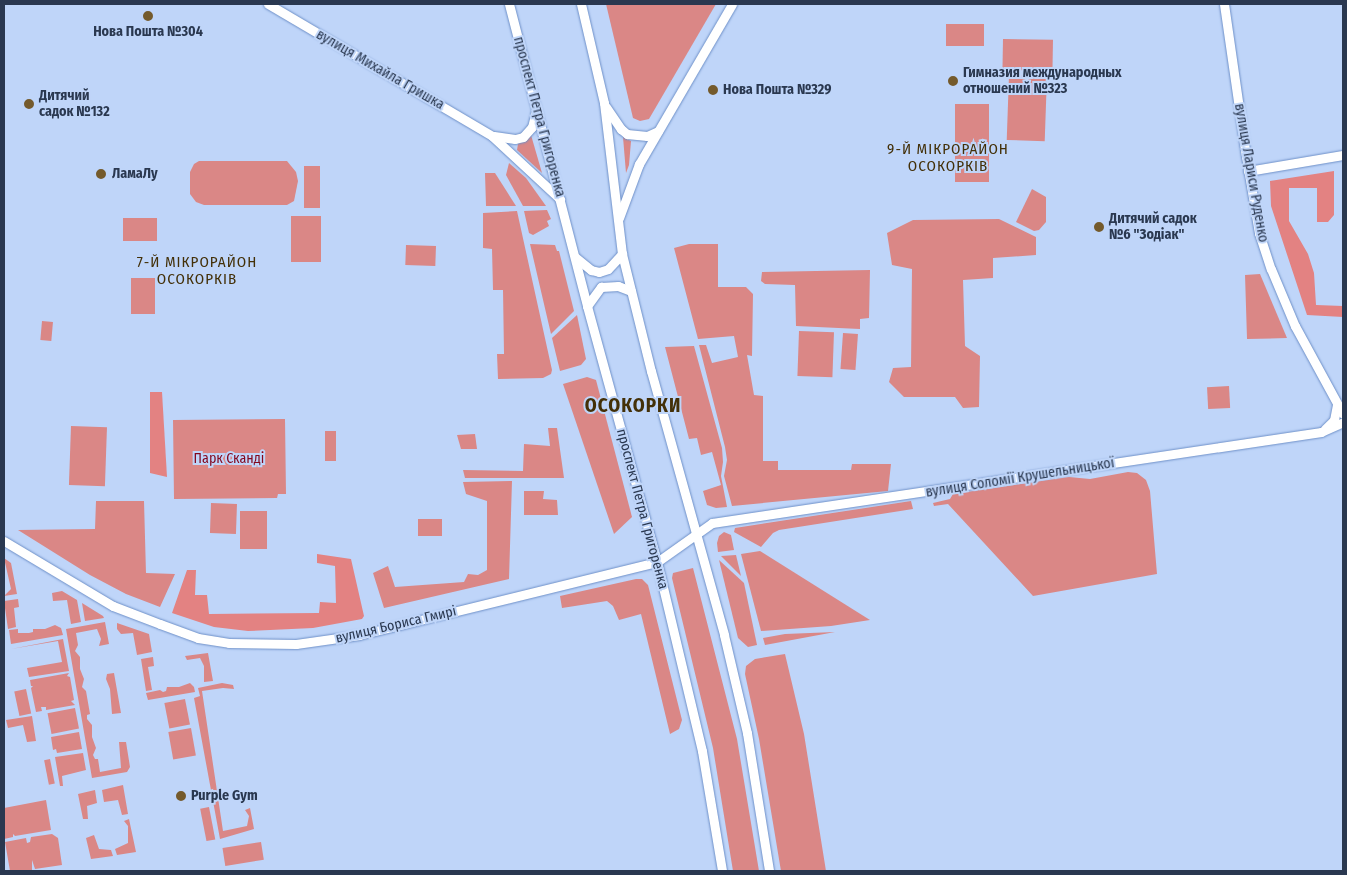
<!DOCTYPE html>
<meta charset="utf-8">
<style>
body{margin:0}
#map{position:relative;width:1347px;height:875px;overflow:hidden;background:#bfd5f9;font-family:"Fira Sans Condensed",sans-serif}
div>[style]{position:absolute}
.green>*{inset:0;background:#da8786;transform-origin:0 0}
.forest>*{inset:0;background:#e38282}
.roads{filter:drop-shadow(0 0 1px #6e90c8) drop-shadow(0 0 1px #6e90c8)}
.minor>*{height:9px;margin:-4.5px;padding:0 4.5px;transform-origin:4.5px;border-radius:4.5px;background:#fff}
.dots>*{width:14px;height:14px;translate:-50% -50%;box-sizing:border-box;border:2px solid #bfd5f9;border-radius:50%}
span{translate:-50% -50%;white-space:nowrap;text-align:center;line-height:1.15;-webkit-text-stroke:4px #bfd5f9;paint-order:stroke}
.poi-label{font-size:14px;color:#2a3850;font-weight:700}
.left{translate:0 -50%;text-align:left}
.street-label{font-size:14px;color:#2a3850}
.park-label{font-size:14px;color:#82071e}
.neighbourhood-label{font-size:15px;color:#433008;letter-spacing:1px}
.district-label{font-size:19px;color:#433008;font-weight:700;letter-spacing:1px}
.frame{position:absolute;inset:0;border:5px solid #2a3850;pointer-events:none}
</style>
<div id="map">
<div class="green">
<i style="clip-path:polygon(606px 4px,716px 4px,649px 119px,640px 121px,633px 118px)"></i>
<i style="left:946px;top:24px;width:38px;height:22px"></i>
<i style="left:1003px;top:39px;width:50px;height:31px;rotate:1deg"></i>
<i style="left:1009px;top:75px;width:38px;height:65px;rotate:2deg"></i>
<i style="left:955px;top:104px;width:34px;height:78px"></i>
<i style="clip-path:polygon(531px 135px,542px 173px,517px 150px,518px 144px)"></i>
<i style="clip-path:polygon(623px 137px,631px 141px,629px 165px,626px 173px)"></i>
<i style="clip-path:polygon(199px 161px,287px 161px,296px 172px,298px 181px,294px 201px,287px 205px,204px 205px,196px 202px,190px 194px,190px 172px,194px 164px)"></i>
<i style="clip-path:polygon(509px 163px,526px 178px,546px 206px,523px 206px,506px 175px)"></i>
<i style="left:304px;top:166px;width:16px;height:42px"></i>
<i style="clip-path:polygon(485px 173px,495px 173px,516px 206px,486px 206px)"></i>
<i style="clip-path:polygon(1032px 189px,1046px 197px,1046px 222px,1039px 230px,1034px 231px,1016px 222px)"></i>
<i style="clip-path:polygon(547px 210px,551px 219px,547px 221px,549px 226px,533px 235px,529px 233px,524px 211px)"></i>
<i style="clip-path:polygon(517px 211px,552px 370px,551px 374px,543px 378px,498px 379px,497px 354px,504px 354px,503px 290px,493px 290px,492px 249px,483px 248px,483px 213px)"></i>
<i style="left:291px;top:216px;width:30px;height:46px"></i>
<i style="left:123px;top:218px;width:34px;height:23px"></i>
<i style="clip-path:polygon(999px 219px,1036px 237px,1036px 255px,993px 258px,993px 278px,963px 280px,965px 346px,980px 356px,979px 407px,963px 408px,955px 397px,904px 397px,889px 382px,893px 368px,911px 367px,912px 269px,892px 265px,887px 233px,913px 220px)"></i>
<i style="clip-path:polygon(530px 244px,555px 245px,557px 251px,559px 251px,574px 311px,551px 334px)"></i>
<i style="clip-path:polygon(689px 244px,718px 244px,718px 287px,746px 287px,753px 294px,752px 356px,747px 355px,754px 395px,763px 396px,763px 461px,778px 461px,778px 470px,851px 470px,852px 464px,891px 464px,888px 491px,732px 506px,724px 476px,727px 460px,725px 447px,699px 345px,706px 345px,712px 363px,738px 357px,734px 336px,698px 339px,674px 248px)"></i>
<i style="left:406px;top:245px;width:30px;height:20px;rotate:2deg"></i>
<i style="clip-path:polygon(870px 270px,869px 318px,860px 319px,860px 329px,796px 326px,795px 285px,765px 284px,761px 281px,762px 272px)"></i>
<i style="clip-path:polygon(1260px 274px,1287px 338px,1247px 339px,1245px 275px)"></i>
<i style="left:155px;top:278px;width:36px;height:24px;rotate:90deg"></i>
<i style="clip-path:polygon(577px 315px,586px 359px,581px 365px,560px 371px,552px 338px)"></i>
<i style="left:42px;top:321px;width:11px;height:19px;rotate:5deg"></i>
<i style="left:799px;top:331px;width:35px;height:45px;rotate:2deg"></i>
<i style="left:843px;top:333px;width:15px;height:36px;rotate:4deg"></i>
<i style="clip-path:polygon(694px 346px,722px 448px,723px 462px,721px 476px,727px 507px,716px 508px,707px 505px,703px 491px,721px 485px,712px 452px,701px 455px,697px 438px,689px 439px,665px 347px)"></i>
<i style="clip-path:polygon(587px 377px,596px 380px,632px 517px,614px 534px,563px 384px)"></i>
<i style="left:1229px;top:386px;width:22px;height:22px;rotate:87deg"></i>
<i style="clip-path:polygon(285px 419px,286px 494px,278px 494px,277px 498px,174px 499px,173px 420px)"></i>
<i style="left:71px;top:426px;width:36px;height:59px;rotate:2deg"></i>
<i style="clip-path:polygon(548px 428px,557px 428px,564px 478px,465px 478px,463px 470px,523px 471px,524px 444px,550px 446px)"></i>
<i style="left:325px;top:431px;width:11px;height:30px"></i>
<i style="clip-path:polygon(475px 434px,477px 449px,461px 449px,457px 435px)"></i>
<i style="clip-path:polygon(1128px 472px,1137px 473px,1146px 480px,1150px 491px,1157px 574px,1033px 596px,948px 504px,934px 506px,933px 503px,950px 499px,953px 494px,1069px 477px,1090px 479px)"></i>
<i style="clip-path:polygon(512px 481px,509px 579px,384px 608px,373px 573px,388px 566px,395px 587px,464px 582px,468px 574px,478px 575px,487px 570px,487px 501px,466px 494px,463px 482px)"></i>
<i style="clip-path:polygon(524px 491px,544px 491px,543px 499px,557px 500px,558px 515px,524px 515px)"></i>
<i style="clip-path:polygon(96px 501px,144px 501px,146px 573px,175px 574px,160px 607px,126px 594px,90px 575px,18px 530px,95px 529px)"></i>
<i style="clip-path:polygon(911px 501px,913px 509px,779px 530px,773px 533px,761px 547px,734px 532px,735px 528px)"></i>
<i style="left:211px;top:503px;width:26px;height:30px;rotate:2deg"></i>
<i style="left:240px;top:511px;width:27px;height:38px"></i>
<i style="left:418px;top:519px;width:24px;height:17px"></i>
<i style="clip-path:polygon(724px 532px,731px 535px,734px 550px,718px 552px,717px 543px,719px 536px)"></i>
<i style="clip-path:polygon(760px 551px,870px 620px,831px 626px,761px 631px,741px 554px)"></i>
<i style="clip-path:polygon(736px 555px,741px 576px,721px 556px)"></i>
<i style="clip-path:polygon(4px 558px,11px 563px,17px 594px,4px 596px,11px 589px)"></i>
<i style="clip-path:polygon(719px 560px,744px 583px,757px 645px,748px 647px,738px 638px)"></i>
<i style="clip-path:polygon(693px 568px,737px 739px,759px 871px,733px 871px,713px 748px,672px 578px,673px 573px)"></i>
<i style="clip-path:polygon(636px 579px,642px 579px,648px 585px,682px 720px,679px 729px,670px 734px,641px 614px,619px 620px,613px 606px,607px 601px,562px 608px,560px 596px)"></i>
<i style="clip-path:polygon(62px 591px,77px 600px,81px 622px,71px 624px,67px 600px,53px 601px,52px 593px)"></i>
<i style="clip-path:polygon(18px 599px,19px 607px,14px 608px,16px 627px,8px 629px,4px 601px)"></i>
<i style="clip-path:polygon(82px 603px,103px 616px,104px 618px,85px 621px)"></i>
<i style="clip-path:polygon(105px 622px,109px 644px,99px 646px,101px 639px,97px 629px,76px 633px,78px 645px,75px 651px,80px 657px,80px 669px,84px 679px,82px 687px,86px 691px,90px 714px,87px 715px,87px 719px,92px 725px,92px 737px,96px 748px,93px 755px,95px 759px,98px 759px,100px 772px,121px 768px,119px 742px,126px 742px,130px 767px,127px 772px,92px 778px,66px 629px)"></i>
<i style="clip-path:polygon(117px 623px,149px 634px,152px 652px,137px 655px,133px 633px,121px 634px,117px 629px)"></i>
<i style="clip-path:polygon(55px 625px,61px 628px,63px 635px,11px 644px,9px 630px,18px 629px,18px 633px,29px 633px,33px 632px,33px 629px,45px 629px)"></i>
<i style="clip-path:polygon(835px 632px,765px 645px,763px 638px,785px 634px)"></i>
<i style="clip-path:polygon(63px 639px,69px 671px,29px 677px,27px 668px,62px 662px,58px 641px,11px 649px)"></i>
<i style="clip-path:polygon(208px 653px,213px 681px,204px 682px,204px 666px,200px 658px,187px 660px,185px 656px)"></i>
<i style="clip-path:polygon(785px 654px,804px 734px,826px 871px,781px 871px,759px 739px,745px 674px,746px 666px,755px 659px)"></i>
<i style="clip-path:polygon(153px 657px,154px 666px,148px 667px,152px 690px,146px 691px,141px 659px)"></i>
<i style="clip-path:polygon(69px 673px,67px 676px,70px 677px,74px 700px,71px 701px,75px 705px,46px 710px,46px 707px,41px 707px,42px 711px,36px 712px,31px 688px,33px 686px,31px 686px,30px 680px)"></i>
<i style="clip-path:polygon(114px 673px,121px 713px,112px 714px,110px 689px,106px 679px,107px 674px)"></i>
<i style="clip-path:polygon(190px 683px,194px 687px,195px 692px,148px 700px,146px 693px,160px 690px,163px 692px,166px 691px,167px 687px,179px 687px)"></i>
<i style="clip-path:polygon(222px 683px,233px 685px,234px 689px,223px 688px,202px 691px,223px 831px,247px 826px,249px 816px,245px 810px,250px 808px,254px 829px,220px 839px,194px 698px,200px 696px,198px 688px)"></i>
<i style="left:26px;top:689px;width:25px;height:12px;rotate:78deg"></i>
<i style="left:185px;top:699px;width:26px;height:21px;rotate:79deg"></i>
<i style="left:75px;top:708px;width:21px;height:28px;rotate:79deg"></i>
<i style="clip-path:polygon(32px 716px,36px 741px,27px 742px,23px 725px,8px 728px,6px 720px)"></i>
<i style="left:191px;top:728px;width:28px;height:23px;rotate:80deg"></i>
<i style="clip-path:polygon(79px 732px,82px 749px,57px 753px,56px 749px,53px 750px,51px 737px)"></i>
<i style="clip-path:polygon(83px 753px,86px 770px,62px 776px,63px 786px,60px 786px,55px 757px)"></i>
<i style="left:50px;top:759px;width:25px;height:6px;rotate:79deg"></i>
<i style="clip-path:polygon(123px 785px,128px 814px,122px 815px,118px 800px,104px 802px,102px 790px)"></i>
<i style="clip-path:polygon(95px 790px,97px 803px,87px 806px,88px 819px,83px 819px,78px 794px)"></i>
<i style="clip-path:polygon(46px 800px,51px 830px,15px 836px,13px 834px,13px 837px,4px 839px,4px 808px)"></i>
<i style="left:209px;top:807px;width:33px;height:9px;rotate:79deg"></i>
<i style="clip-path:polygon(129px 819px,136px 852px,117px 855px,115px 849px,128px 843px,128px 826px,124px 821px)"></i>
<i style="clip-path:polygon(52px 834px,58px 838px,62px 865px,35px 869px,32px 860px,32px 871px,10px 871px,5px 842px,26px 838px,27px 843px,30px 842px,31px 837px)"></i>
<i style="clip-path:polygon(94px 835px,99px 849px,111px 850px,113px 856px,91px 859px,86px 838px)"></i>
<i style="left:261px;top:842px;width:18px;height:39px;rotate:81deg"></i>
</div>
<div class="forest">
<i style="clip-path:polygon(1334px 171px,1334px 215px,1328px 222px,1317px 222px,1317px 188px,1289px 188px,1289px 221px,1308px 254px,1314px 273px,1316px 305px,1343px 306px,1343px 317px,1307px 315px,1271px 206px,1270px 181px)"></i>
<i style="clip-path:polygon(150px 392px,162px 392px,167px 477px,150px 473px)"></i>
<i style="clip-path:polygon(317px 554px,351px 559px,364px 616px,362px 619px,313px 628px,248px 631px,214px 627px,172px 613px,187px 570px,196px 570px,195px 595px,207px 595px,209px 614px,319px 613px,320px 602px,336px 603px,335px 566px,317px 563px)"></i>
</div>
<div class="roads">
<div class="minor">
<i style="left:268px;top:4px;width:260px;rotate:30.5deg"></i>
<i style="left:492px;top:136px;width:93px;rotate:42.8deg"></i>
<i style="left:509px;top:4px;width:312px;rotate:75.5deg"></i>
<i style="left:587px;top:306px;width:265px;rotate:74.7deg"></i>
<i style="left:657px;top:562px;width:194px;rotate:76.6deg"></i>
<i style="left:702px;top:751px;width:122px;rotate:80.5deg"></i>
<i style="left:581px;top:4px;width:102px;rotate:76.9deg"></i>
<i style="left:604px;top:103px;width:152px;rotate:83.2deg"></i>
<i style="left:622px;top:254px;width:121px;rotate:76.1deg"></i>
<i style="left:651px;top:371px;width:274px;rotate:74.5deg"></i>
<i style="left:724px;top:635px;width:101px;rotate:76.8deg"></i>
<i style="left:747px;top:733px;width:140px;rotate:80.9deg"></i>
<i style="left:1224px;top:4px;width:154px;rotate:81.8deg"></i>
<i style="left:1246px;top:156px;width:78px;rotate:80.4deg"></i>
<i style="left:1259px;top:233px;width:38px;rotate:72deg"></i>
<i style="left:1271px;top:269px;width:62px;rotate:67.2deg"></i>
<i style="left:1295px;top:326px;width:100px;rotate:61.4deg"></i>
<i style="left:606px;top:107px;width:27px;rotate:56deg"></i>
<i style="left:621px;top:129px;width:8px;rotate:40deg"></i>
<i style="left:627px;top:134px;width:20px;rotate:6deg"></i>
<i style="left:647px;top:136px;width:12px;rotate:-24deg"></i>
<i style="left:494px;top:136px;width:21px;rotate:8deg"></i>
<i style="left:515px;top:139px;width:8px;rotate:-14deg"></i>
<i style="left:523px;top:137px;width:13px;rotate:-48deg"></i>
<i style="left:532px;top:127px;width:16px;rotate:-76deg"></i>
<i style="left:1248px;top:171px;width:96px;rotate:-9.6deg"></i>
<i style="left:619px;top:218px;width:58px;rotate:-69.7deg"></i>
<i style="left:639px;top:164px;width:185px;rotate:-59.8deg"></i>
<i style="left:575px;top:257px;width:21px;rotate:39deg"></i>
<i style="left:591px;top:270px;width:8px;rotate:14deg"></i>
<i style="left:599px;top:272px;width:9px;rotate:-18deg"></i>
<i style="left:608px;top:269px;width:21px;rotate:-47deg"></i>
<i style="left:587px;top:306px;width:24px;rotate:-54deg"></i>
<i style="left:601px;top:287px;width:17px;rotate:-3deg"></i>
<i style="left:618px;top:286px;width:14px;rotate:21deg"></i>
<i style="left:1325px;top:429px;width:13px;rotate:-45deg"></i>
<i style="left:1334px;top:420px;width:15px;rotate:-79deg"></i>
<i style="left:4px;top:541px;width:127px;rotate:30.8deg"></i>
<i style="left:113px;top:606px;width:50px;rotate:21deg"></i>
<i style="left:160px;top:624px;width:40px;rotate:20.2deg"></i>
<i style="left:198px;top:638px;width:31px;rotate:9deg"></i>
<i style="left:229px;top:643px;width:67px;rotate:0.9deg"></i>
<i style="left:296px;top:644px;width:64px;rotate:-8.1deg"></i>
<i style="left:359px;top:635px;width:307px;rotate:-13.8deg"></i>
<i style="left:657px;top:562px;width:67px;rotate:-35.3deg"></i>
<i style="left:712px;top:523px;width:616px;rotate:-8.5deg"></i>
<i style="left:1321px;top:432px;width:24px;rotate:-24deg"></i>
</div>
</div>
<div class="dots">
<i style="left:148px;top:16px;background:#745a2c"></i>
<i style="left:953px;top:81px;background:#745a2c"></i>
<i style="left:713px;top:90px;background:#745a2c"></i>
<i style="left:29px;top:104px;background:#745a2c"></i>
<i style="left:101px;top:174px;background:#745a2c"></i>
<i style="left:1099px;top:227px;background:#745a2c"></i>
<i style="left:181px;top:796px;background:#745a2c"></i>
</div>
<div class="poi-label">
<span style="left:148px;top:32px">Нова Пошта №304</span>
<span class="left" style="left:963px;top:81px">Гимназия международных<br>отношений №323</span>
<span class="left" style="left:723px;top:90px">Нова Пошта №329</span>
<span class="left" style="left:39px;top:104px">Дитячий<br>садок №132</span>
<span class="left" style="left:112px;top:174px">ЛамаЛу</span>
<span class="left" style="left:1109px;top:227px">Дитячий садок<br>№6 "Зодіак"</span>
<span class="left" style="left:191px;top:796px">Purple Gym</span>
</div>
<div class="street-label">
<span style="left:380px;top:70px;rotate:30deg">вулиця Михайла Гришка</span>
<span style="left:539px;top:117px;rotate:75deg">проспект Петра Григоренка</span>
<span style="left:1251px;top:173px;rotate:80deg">вулиця Лариси Руденко</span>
<span style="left:1020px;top:478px;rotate:-9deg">вулиця Соломії Крушельницької</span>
<span style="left:642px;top:509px;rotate:75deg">проспект Петра Григоренка</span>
<span style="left:396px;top:625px;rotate:-13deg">вулиця Бориса Гмирі</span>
</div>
<div class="park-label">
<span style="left:229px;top:459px">Парк Сканді</span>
</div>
<div class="neighbourhood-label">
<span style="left:948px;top:158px">9-Й МІКРОРАЙОН<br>ОСОКОРКІВ</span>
<span style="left:197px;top:271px">7-Й МІКРОРАЙОН<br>ОСОКОРКІВ</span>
</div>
<div class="district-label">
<span style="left:633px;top:406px">ОСОКОРКИ</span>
</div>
<div class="frame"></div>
</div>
